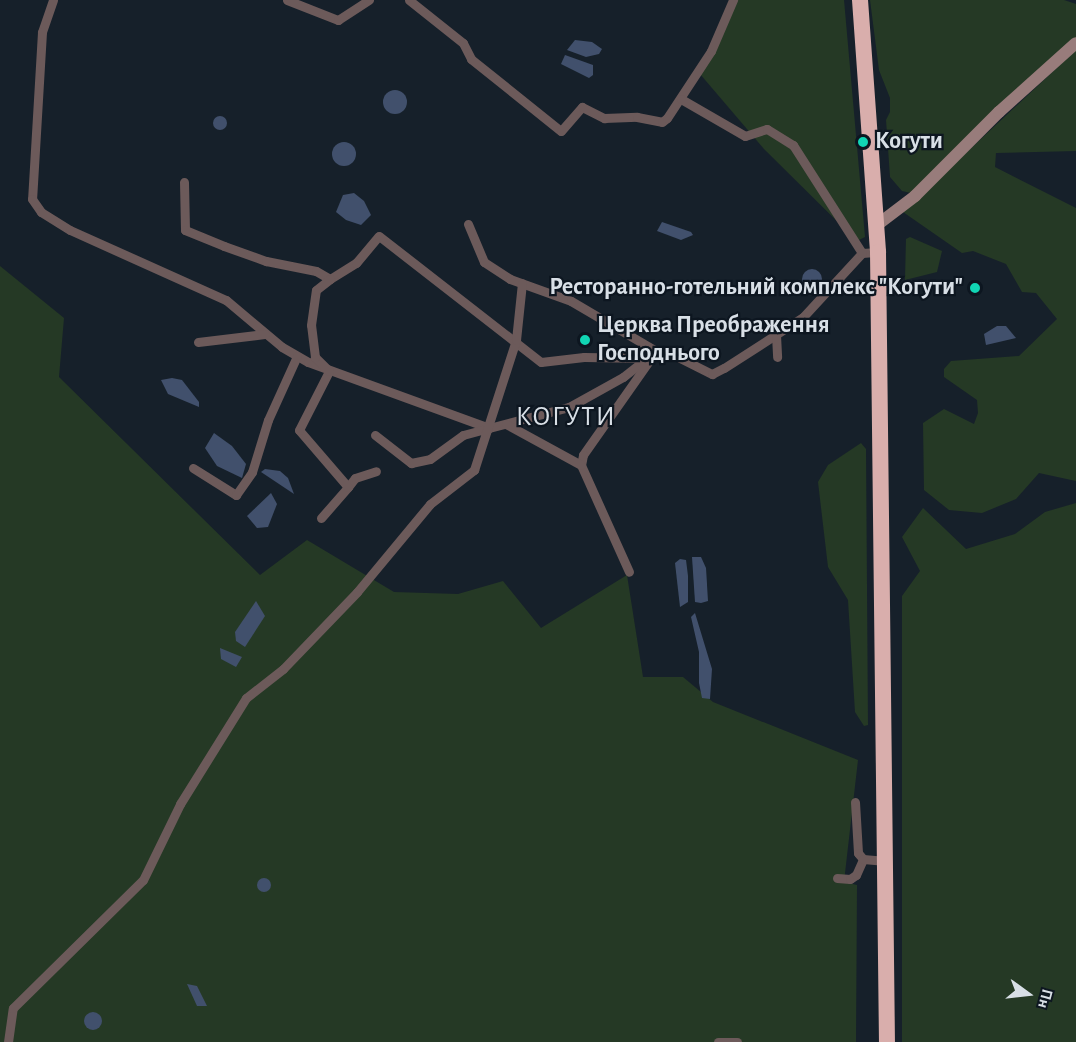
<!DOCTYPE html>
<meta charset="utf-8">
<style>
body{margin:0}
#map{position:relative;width:1076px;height:1042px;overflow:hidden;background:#16202a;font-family:"Alegreya Sans",sans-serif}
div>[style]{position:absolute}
.green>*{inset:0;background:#253925}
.water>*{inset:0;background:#41506c}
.round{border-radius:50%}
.street>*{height:9px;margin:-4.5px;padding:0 4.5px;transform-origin:4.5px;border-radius:4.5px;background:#6c5a5a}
.secondary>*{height:12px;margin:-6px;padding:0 6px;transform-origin:6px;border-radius:6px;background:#987c7b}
.highway>*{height:16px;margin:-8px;padding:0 8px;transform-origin:8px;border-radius:8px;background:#d9aeac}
.dots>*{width:16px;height:16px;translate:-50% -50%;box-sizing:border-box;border:3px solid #0d1620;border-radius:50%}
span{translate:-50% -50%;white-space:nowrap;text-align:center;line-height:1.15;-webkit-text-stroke:4.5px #0d1620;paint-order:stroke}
.poi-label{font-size:24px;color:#d8dfe6;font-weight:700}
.left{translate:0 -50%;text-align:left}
.right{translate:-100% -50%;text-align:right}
.quarter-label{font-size:27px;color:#d8dfe6;letter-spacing:1.5px}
.north{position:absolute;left:998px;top:964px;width:60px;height:60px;-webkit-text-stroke:4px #0d1620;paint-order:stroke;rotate:105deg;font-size:16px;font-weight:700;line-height:24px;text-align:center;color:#d8dfe6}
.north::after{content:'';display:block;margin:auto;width:21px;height:27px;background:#d8dfe6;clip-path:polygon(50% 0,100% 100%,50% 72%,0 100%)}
</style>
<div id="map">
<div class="green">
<i style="clip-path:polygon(734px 0,844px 0,865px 237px,857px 241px,764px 149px,700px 74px)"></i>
<i style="clip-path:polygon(870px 0,1064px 0,1076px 4px,1076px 39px,911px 193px,902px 191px,890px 177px,886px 120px,890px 112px,890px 98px,879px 70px)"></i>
<i style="clip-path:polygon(1076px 50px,1076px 151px,996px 153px,995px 167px,1076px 208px,1076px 481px,1039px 473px,1016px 499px,982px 513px,949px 510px,924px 490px,923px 423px,944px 409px,974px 424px,978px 413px,977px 400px,944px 377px,944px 369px,951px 361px,1019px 356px,1057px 319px,1036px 293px,1022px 292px,1006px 264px,973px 251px,962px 253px,903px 212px)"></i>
<i style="clip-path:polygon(910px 237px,942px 251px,937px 272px,905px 280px,906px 239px)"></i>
<i style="clip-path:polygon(0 266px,64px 318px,59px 377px,260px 575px,307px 540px,394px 592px,458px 594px,503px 581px,541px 628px,627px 575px,643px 677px,683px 677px,713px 702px,858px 760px,844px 882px,857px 885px,856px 1042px,0 1042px)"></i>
<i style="clip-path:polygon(861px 443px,866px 449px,868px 725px,864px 726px,855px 712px,848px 600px,828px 567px,818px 482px,828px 465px)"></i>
<i style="clip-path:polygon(1076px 503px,1076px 1042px,902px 1042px,902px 596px,920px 571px,902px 537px,923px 508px,966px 549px,1015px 534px,1045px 512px)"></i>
</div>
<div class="water">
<i style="clip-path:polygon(575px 40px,592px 42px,602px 49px,599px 54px,586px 57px,567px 50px)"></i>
<i style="clip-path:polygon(565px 55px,593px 65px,593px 75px,589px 78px,561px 64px)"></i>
<i class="round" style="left:383px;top:90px;width:24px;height:24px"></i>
<i class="round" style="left:213px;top:116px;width:14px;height:14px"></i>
<i class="round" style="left:332px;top:142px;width:24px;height:24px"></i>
<i style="clip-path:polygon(354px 193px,364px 201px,371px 215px,361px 225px,346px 220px,336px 212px,343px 195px)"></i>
<i style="clip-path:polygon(662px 222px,691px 232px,693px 235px,681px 240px,657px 231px)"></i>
<i class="round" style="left:802px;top:269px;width:20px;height:20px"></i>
<i style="clip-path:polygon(997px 326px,1006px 326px,1016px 338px,986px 345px,984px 334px)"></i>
<i style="clip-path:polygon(172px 378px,182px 380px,199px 402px,199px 407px,168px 394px,161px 380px)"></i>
<i style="clip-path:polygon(214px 433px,232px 446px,246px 464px,242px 478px,217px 466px,205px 448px)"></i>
<i style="clip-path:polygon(265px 469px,280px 471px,288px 478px,294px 494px,261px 472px)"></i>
<i style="clip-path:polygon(271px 493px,277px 504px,268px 527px,257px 528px,247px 516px)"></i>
<i style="clip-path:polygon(692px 557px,701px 557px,706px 568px,708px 601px,701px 603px,695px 602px)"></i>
<i style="clip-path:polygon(680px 559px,686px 560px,688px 576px,688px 602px,680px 607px,675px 563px)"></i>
<i style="clip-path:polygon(256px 601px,265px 616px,245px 647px,236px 641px,235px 632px)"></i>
<i style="clip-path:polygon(695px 613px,712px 669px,710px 699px,702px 698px,699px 683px,699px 652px,691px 617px)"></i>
<i style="clip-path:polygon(220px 648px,242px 657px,236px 667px,221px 659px)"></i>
<i class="round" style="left:257px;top:878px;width:14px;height:14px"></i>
<i style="clip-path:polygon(187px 984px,197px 986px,207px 1006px,197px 1006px)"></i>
<i class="round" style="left:84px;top:1012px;width:18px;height:18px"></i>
</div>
<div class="street">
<i style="left:53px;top:0;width:34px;rotate:109deg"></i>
<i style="left:42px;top:32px;width:167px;rotate:93.4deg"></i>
<i style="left:32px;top:199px;width:16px;rotate:55deg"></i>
<i style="left:41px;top:212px;width:34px;rotate:32deg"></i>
<i style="left:70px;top:230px;width:171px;rotate:24.2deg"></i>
<i style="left:226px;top:300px;width:73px;rotate:40deg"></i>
<i style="left:282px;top:347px;width:30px;rotate:30deg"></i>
<i style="left:308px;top:362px;width:193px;rotate:20deg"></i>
<i style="left:489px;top:428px;width:83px;rotate:-14.7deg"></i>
<i style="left:569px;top:407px;width:62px;rotate:-29.1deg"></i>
<i style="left:623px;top:377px;width:42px;rotate:-38.2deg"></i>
<i style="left:656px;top:351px;width:16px;rotate:11deg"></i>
<i style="left:672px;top:354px;width:45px;rotate:26.6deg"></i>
<i style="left:712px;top:374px;width:13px;rotate:-27deg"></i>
<i style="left:724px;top:368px;width:94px;rotate:-32.8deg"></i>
<i style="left:803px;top:317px;width:87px;rotate:-47.3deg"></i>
<i style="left:862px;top:253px;width:16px;rotate:-4deg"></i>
<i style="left:287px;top:0;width:55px;rotate:21.4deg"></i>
<i style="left:338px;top:20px;width:37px;rotate:-33deg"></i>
<i style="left:409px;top:0;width:69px;rotate:38.5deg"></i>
<i style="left:463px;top:43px;width:18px;rotate:63deg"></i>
<i style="left:471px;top:59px;width:115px;rotate:38.7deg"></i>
<i style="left:561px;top:131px;width:32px;rotate:-49deg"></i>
<i style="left:582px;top:107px;width:25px;rotate:27deg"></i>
<i style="left:604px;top:118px;width:33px;rotate:-2deg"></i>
<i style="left:637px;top:117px;width:25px;rotate:11deg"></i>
<i style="left:662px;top:122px;width:6px;rotate:-39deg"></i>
<i style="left:667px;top:118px;width:80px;rotate:-56.7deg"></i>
<i style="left:711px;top:51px;width:56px;rotate:-66.7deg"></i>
<i style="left:681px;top:99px;width:74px;rotate:30deg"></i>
<i style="left:745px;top:136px;width:23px;rotate:-18deg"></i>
<i style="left:767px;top:129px;width:31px;rotate:32deg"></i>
<i style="left:793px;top:145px;width:128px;rotate:57.4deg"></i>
<i style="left:184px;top:182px;width:48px;rotate:88.8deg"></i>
<i style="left:185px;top:230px;width:42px;rotate:22.3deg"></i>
<i style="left:224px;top:246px;width:45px;rotate:19.7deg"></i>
<i style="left:266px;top:261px;width:51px;rotate:11.3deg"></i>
<i style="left:316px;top:271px;width:16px;rotate:30deg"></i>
<i style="left:330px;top:279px;width:31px;rotate:-32deg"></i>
<i style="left:356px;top:263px;width:35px;rotate:-50deg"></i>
<i style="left:379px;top:236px;width:205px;rotate:37.9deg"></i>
<i style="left:541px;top:362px;width:43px;rotate:-6.6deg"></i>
<i style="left:584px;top:357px;width:63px;rotate:0.9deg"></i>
<i style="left:468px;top:224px;width:41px;rotate:67.2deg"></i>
<i style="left:484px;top:262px;width:31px;rotate:33deg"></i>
<i style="left:510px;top:279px;width:65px;rotate:19.8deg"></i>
<i style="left:571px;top:301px;width:99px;rotate:30.5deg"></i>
<i style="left:656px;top:351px;width:127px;rotate:125.1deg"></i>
<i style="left:583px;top:455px;width:10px;rotate:101deg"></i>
<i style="left:581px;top:465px;width:117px;rotate:65.8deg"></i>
<i style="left:776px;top:335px;width:22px;rotate:87deg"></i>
<i style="left:198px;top:342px;width:67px;rotate:-6.8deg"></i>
<i style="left:506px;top:424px;width:85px;rotate:28.7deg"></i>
<i style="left:375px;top:435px;width:46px;rotate:37.9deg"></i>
<i style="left:411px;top:463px;width:19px;rotate:-12deg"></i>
<i style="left:430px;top:459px;width:41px;rotate:-36deg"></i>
<i style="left:463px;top:435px;width:27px;rotate:-15deg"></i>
<i style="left:193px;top:468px;width:51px;rotate:32.1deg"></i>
<i style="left:236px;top:495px;width:28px;rotate:-55deg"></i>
<i style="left:252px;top:472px;width:54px;rotate:-72.9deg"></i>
<i style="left:268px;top:420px;width:70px;rotate:-65.6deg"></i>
<i style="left:348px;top:487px;width:11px;rotate:-52deg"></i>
<i style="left:355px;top:478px;width:22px;rotate:-18deg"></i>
<i style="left:321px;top:518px;width:41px;rotate:-48.9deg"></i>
<i style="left:348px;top:487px;width:75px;rotate:-130.7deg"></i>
<i style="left:299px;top:430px;width:66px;rotate:-63deg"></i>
<i style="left:329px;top:371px;width:20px;rotate:-135deg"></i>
<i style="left:315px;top:357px;width:32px;rotate:-97deg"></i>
<i style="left:311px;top:325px;width:35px;rotate:-82deg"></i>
<i style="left:316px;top:290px;width:18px;rotate:-38deg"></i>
<i style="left:855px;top:802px;width:51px;rotate:86.6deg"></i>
<i style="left:858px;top:853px;width:8px;rotate:50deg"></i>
<i style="left:837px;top:878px;width:13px;rotate:4deg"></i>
<i style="left:850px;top:879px;width:7px;rotate:-34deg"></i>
<i style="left:856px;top:875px;width:17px;rotate:-66deg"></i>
<i style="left:863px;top:859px;width:23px;rotate:5deg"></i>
<i style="left:8px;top:1042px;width:34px;rotate:-82deg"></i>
<i style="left:13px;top:1008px;width:182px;rotate:-44.6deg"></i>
<i style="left:143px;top:880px;width:85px;rotate:-64deg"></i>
<i style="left:180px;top:804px;width:125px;rotate:-58.1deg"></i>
<i style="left:246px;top:698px;width:47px;rotate:-38.1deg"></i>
<i style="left:283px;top:669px;width:107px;rotate:-46.1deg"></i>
<i style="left:357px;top:592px;width:114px;rotate:-50.3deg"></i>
<i style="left:430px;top:504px;width:56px;rotate:-37.7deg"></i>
<i style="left:474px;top:470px;width:137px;rotate:-72.1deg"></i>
<i style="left:516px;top:340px;width:57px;rotate:-84deg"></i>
<i style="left:718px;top:1042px;width:19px"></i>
</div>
<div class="secondary">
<i style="left:877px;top:225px;width:48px;rotate:-37.3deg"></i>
<i style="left:915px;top:196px;width:119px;rotate:-45deg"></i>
<i style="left:999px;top:112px;width:103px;rotate:-41.9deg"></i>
</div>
<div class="highway">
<i style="left:860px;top:0;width:253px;rotate:85.9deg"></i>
<i style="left:878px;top:252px;width:790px;rotate:89.35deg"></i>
</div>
<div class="dots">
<i style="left:863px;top:142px;background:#11d5b4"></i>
<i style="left:975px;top:288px;background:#11d5b4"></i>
<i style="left:585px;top:340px;background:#11d5b4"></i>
</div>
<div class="poi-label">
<span class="left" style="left:875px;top:142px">Когути</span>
<span class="right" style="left:963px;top:288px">Ресторанно-готельний комплекс "Когути"</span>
<span class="left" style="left:597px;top:340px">Церква Преображення<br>Господнього</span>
</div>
<div class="quarter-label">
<span style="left:566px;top:417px">КОГУТИ</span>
</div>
<div class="north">Пн</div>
</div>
